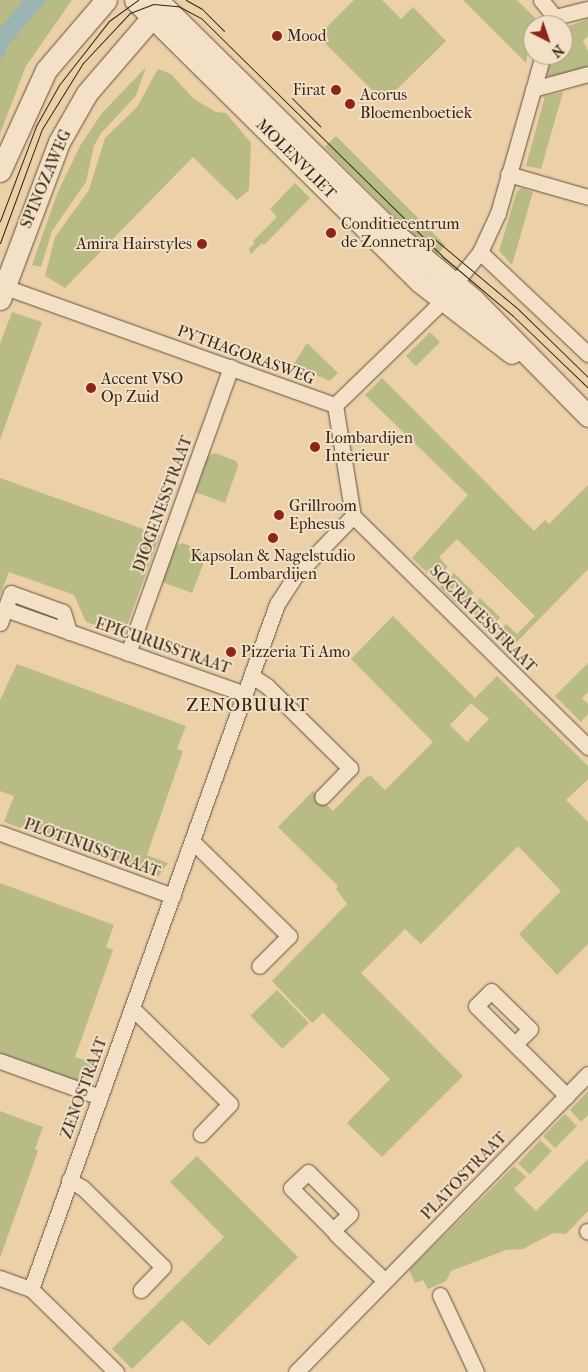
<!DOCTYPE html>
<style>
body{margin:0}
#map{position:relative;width:588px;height:1372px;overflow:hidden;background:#ecd0a8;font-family:"IM FELL French Canon",serif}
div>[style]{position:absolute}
.green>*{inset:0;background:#b9bb86;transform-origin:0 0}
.water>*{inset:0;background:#9cb4b2}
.roads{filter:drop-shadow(0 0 1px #62513b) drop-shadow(0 0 1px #62513b)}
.street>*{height:15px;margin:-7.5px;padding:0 7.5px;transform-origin:7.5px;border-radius:7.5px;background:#f3e0c6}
.secondary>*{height:21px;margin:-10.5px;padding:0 10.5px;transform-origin:10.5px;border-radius:10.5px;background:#f3e0c6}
.tram>*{height:1px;margin:-0.5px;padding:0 0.5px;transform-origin:0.5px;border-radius:0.5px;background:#342717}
.dots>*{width:14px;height:14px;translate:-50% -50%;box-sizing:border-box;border:2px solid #f3e0c6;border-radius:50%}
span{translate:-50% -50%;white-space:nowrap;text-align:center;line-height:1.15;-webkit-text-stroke:4px #f3e0c6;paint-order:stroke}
.poi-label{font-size:16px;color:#342717}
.left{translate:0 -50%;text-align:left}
.right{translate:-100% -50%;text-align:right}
.street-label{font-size:16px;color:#342717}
.neighbourhood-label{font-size:18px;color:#342717;letter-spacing:1px}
.north{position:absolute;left:523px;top:15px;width:50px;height:50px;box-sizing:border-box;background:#f3e0c6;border:1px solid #a79680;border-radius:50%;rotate:139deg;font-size:14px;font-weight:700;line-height:20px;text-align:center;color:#342717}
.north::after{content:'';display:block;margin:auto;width:18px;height:22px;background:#8f2418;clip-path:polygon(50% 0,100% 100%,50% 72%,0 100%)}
</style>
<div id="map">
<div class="green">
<i style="clip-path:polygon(0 0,72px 0,26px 66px,0 134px)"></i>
<i style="clip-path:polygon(354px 0,382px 0,401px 19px,413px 7px,446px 41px,384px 102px,318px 36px)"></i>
<i style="clip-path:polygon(463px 0,517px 0,537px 20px,533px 25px,526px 63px)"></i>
<i style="clip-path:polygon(588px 19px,588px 36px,583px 41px,588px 51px,588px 70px,554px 79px,547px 75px,552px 55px,563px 55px,563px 28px)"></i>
<i style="clip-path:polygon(146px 67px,136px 96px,101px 133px,94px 146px,86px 182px,52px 231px,41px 267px,32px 265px,57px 194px,80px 146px,102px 113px)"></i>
<i style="clip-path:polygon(158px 69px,171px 74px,194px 99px,216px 112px,226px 113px,251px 143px,249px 190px,237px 200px,193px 157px,65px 288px,45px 276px,55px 237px,89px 190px,105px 138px,137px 107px)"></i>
<i style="clip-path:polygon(563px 92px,541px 169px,526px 166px,545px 96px)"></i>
<i style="left:336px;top:136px;width:155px;height:16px;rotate:45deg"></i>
<i style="clip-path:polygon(295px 183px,310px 198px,264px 245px,262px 243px,251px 254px,249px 249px,255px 243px,253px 241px,277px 217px,270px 209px)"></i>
<i style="clip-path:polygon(522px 188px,533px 192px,512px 265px,499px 251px,517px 191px)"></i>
<i style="clip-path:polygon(12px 312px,42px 322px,0 440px,0 344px)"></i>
<i style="left:430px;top:332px;width:14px;height:34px;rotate:45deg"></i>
<i style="clip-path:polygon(307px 343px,338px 373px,330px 381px,293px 365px)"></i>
<i style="clip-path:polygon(382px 378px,534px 531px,545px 520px,549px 524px,588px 485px,588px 569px,507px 652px,492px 638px,506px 624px,517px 634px,535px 616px,457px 539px,439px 557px,448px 567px,435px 580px,412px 558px,468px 495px,365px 395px)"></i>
<i style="clip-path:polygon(215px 453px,236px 461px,238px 466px,225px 503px,195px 492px,207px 456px)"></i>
<i style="clip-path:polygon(0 478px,160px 535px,124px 634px,86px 622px,74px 595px,9px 572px,0 595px)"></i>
<i style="clip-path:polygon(183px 543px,207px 554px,192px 593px,162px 582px,175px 546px)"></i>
<i style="left:454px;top:573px;width:28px;height:20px;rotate:44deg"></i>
<i style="left:480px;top:598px;width:28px;height:19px;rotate:44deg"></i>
<i style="clip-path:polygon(evenodd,393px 616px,475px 698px,497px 676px,588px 766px,588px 779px,566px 800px,588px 822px,588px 944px,557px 975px,519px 934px,561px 891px,518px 846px,421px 944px,405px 929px,361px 973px,463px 1076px,382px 1157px,347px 1123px,390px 1079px,323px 1013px,312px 1023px,272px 981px,347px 904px,336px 889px,338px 886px,278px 827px,313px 791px,333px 811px,366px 777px,371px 776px,385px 790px,433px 742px,351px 659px,393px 616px,471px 703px,489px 719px,467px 742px,450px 725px,471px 703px)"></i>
<i style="clip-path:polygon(588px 663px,588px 692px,582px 698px,588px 704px,588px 714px,581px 722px,555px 696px)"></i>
<i style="clip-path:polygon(17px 664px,186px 726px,177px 749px,183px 751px,147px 855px,168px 863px,158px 877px,4px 822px,14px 796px,0 791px,0 700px)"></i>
<i style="clip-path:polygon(0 883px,114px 925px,106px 947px,113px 950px,75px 1057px,95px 1064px,83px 1083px,0 1053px)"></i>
<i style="left:277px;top:990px;width:46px;height:37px;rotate:46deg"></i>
<i style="clip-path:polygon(588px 1091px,588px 1115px,581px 1122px,570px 1110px)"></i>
<i style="clip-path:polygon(0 1111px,43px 1127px,35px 1149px,38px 1151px,0 1258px)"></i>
<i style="left:565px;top:1114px;width:17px;height:31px;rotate:45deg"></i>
<i style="left:540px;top:1140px;width:16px;height:32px;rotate:43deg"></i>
<i style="clip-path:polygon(197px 1156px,298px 1257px,209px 1346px,182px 1320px,132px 1369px,112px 1349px,224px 1237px,170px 1182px)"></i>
<i style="clip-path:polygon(588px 1159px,588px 1211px,566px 1234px,553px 1233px,523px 1249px,506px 1250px,451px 1271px,446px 1281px,428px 1289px,423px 1280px,415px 1283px,409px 1270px,514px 1166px,526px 1177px,514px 1189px,536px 1211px)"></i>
</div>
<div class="water">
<i style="clip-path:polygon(23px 0,47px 0,10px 43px,0 61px,0 28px)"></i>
</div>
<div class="roads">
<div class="street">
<i style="left:541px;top:0;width:22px;rotate:51deg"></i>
<i style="left:555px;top:17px;width:34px;rotate:-14deg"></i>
<i style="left:533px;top:89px;width:57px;rotate:-15.3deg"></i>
<i style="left:508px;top:174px;width:83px;rotate:16deg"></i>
<i style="left:480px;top:252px;width:149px;rotate:43.4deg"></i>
<i style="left:5px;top:287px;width:350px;rotate:19.7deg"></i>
<i style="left:335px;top:405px;width:139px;rotate:-44.1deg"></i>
<i style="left:435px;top:308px;width:72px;rotate:-51.2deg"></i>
<i style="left:480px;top:252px;width:43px;rotate:-65.2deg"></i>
<i style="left:498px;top:213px;width:164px;rotate:-74.1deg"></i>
<i style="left:353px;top:516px;width:330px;rotate:44.5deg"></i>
<i style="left:5px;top:609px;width:255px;rotate:19.5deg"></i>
<i style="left:0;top:623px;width:32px;rotate:-70deg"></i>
<i style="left:11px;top:593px;width:55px;rotate:20.1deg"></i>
<i style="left:63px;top:612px;width:21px;rotate:73deg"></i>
<i style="left:128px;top:653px;width:304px;rotate:-70.2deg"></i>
<i style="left:252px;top:676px;width:18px;rotate:34deg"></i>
<i style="left:267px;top:686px;width:117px;rotate:44.7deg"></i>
<i style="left:350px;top:768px;width:40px;rotate:134deg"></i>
<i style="left:0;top:833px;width:184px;rotate:20deg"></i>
<i style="left:192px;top:841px;width:136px;rotate:44.4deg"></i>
<i style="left:289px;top:936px;width:42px;rotate:135deg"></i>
<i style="left:132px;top:1008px;width:137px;rotate:44.4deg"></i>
<i style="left:230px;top:1104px;width:42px;rotate:134deg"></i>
<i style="left:515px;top:1044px;width:21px;rotate:-45deg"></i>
<i style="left:530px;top:1029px;width:54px;rotate:-135.7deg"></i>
<i style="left:491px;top:991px;width:21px;rotate:135deg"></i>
<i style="left:476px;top:1006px;width:128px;rotate:44.7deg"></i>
<i style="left:0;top:1061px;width:106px;rotate:19.8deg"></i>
<i style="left:69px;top:1180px;width:16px;rotate:30deg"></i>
<i style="left:83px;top:1188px;width:112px;rotate:44.6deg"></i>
<i style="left:163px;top:1267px;width:32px;rotate:134deg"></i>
<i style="left:333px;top:1230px;width:23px;rotate:-43deg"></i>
<i style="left:350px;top:1214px;width:59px;rotate:-135deg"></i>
<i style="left:308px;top:1172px;width:23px;rotate:137deg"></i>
<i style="left:291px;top:1188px;width:59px;rotate:45deg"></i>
<i style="left:333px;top:1230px;width:6px;rotate:51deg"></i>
<i style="left:337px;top:1235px;width:66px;rotate:43.8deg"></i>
<i style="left:587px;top:1231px;width:1px;rotate:45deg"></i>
<i style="left:0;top:1278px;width:33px;rotate:20deg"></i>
<i style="left:31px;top:1289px;width:119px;rotate:44.3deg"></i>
<i style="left:31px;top:1289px;width:728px;rotate:-70.25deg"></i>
<i style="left:277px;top:604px;width:35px;rotate:-57deg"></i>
<i style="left:296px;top:575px;width:82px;rotate:-46deg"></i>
<i style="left:353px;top:516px;width:112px;rotate:-99.2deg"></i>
<i style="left:440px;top:1295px;width:85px;rotate:64.9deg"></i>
<i style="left:296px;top:1372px;width:417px;rotate:-45.6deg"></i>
</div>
<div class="secondary">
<i style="left:135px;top:0;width:401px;rotate:44.7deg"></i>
<i style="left:420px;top:282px;width:116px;rotate:37.7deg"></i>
<i style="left:157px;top:0;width:325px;rotate:44.6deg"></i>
<i style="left:388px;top:228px;width:112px;rotate:39.9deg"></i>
<i style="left:474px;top:300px;width:163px;rotate:45.5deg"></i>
<i style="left:0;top:171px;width:111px;rotate:-65.5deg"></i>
<i style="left:46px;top:70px;width:92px;rotate:-49.4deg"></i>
<i style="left:0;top:299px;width:168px;rotate:-69.4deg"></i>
<i style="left:59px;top:142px;width:56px;rotate:-60.3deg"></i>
<i style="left:87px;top:93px;width:112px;rotate:-49.3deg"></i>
</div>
</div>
<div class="tram">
<i style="left:186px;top:0;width:18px;rotate:29deg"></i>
<i style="left:202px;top:9px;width:31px;rotate:45deg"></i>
<i style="left:292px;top:98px;width:40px;rotate:45deg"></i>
<i style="left:0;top:221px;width:102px;rotate:-69.2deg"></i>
<i style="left:36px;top:126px;width:47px;rotate:-60.7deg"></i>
<i style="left:59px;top:85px;width:81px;rotate:-52deg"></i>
<i style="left:109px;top:21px;width:36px;rotate:-36deg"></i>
<i style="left:432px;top:237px;width:112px;rotate:39.9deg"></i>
<i style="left:518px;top:309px;width:98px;rotate:44.2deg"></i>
<i style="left:0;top:243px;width:121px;rotate:-69.8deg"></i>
<i style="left:42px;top:129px;width:78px;rotate:-58.2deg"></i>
<i style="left:83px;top:63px;width:69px;rotate:-46.8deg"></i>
<i style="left:130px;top:13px;width:25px;rotate:-21deg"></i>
<i style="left:153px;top:4px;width:25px;rotate:5deg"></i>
<i style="left:178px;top:6px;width:27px;rotate:28deg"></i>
<i style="left:202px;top:19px;width:337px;rotate:44.6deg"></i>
<i style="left:442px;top:256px;width:92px;rotate:40.1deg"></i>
<i style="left:512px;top:315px;width:105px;rotate:43.8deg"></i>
</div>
<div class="dots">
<i style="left:277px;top:36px;background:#8f2418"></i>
<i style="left:336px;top:90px;background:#8f2418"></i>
<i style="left:350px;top:104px;background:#8f2418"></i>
<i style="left:331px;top:233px;background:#8f2418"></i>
<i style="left:202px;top:244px;background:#8f2418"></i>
<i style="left:91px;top:388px;background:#8f2418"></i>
<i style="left:315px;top:447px;background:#8f2418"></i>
<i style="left:279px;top:515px;background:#8f2418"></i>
<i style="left:273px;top:538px;background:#8f2418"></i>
<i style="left:231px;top:652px;background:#8f2418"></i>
</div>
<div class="poi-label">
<span class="left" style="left:287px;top:36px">Mood</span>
<span class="right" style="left:326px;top:90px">Firat</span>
<span class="left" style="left:360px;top:104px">Acorus<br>Bloemenboetiek</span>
<span class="left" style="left:341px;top:233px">Conditiecentrum<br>de Zonnetrap</span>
<span class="right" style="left:192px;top:244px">Amira Hairstyles</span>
<span class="left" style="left:101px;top:388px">Accent VSO<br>Op Zuid</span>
<span class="left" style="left:325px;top:447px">Lombardijen<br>Interieur</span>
<span class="left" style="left:289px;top:515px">Grillroom<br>Ephesus</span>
<span style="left:273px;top:565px">Kapsolan &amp; Nagelstudio<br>Lombardijen</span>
<span class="left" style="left:241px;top:652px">Pizzeria Ti Amo</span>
</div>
<div class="street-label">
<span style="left:296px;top:159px;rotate:45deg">MOLENVLIET</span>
<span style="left:46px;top:179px;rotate:-67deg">SPINOZAWEG</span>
<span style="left:246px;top:355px;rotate:20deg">PYTHAGORASWEG</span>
<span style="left:163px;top:504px;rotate:-70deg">DIOGENESSTRAAT</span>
<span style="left:483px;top:619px;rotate:45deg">SOCRATESSTRAAT</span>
<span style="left:163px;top:646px;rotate:19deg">EPICURUSSTRAAT</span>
<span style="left:92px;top:848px;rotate:20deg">PLOTINUSSTRAAT</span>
<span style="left:84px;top:1088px;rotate:-70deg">ZENOSTRAAT</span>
<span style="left:464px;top:1176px;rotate:-46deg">PLATOSTRAAT</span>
</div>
<div class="neighbourhood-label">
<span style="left:248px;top:706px">ZENOBUURT</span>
</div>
<div class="north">N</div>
</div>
